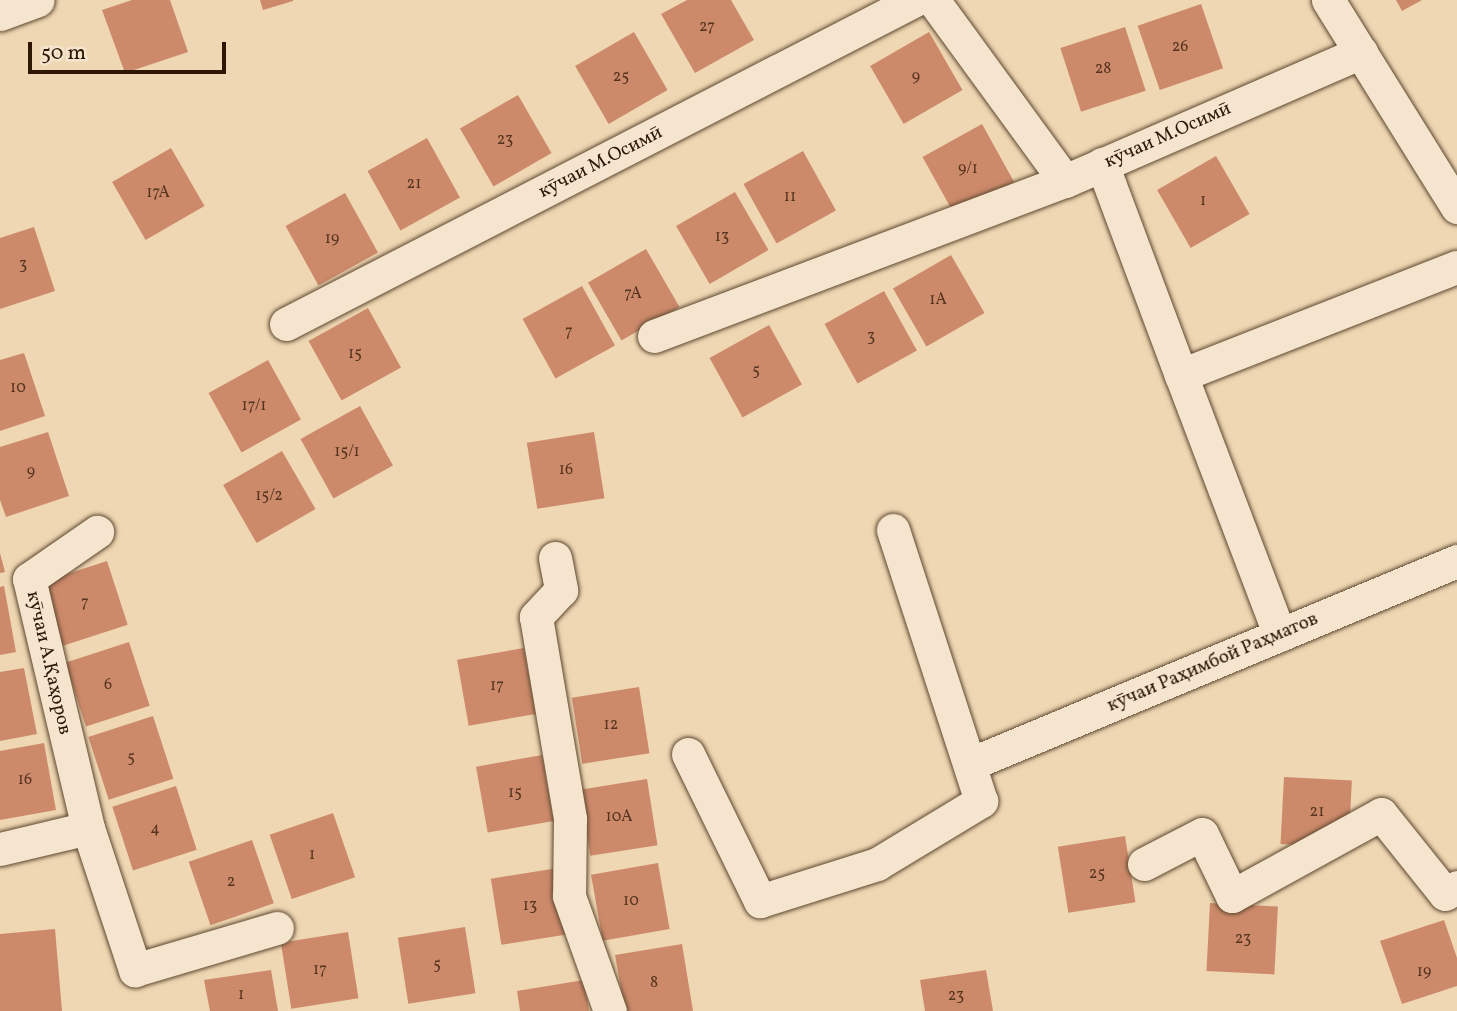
<!DOCTYPE html>
<meta charset="utf-8">
<style>
body{margin:0}
#map{position:relative;width:1457px;height:1011px;overflow:hidden;background:#efd7b3;font-family:Vollkorn,serif}
div>[style]{position:absolute}
.building>*{inset:0;background:#cd8a6b;transform-origin:0 0}
.roads{filter:drop-shadow(0 0 2px #5e4830) drop-shadow(0 0 2px #5e4830)}
.minor>*{height:33px;margin:-16.5px;padding:0 16.5px;transform-origin:16.5px;border-radius:16.5px;background:#f5e5ce}
span{translate:-50% -50%;white-space:nowrap;text-align:center;line-height:1.15;-webkit-text-stroke:6px #f5e5ce;paint-order:stroke}
.number-label{font-size:16px;color:#56341e}
.number-label span{-webkit-text-stroke-width:0}
.street-label{font-size:19px;color:#2e1804}
.scale{position:absolute;left:28px;top:42px;width:198px;height:32px;box-sizing:border-box;border:4px solid #2e1804;border-top:0;padding-left:9px;font-size:21px;line-height:24px;white-space:nowrap;color:#2e1804;-webkit-text-stroke:5px #f5e5ce;paint-order:stroke}
</style>
<div id="map">
<div class="building">
<i style="clip-path:polygon(132px 0,170px 0,188px 52px,125px 73px,102px 10px)"></i>
<i style="clip-path:polygon(260px 0,293px 0,293px 1px,263px 10px)"></i>
<i style="clip-path:polygon(687px 0,731px 0,754px 40px,695px 73px,661px 14px)"></i>
<i style="clip-path:polygon(1396px 0,1422px 0,1402px 11px)"></i>
<i style="left:1201px;top:4px;width:68px;height:67px;rotate:71deg"></i>
<i style="left:1125px;top:27px;width:67px;height:68px;rotate:72deg"></i>
<i style="left:634px;top:32px;width:67px;height:68px;rotate:60deg"></i>
<i style="left:929px;top:32px;width:67px;height:68px;rotate:60deg"></i>
<i style="left:518px;top:95px;width:67px;height:67px;rotate:60deg"></i>
<i style="left:982px;top:124px;width:66px;height:68px;rotate:61deg"></i>
<i style="left:427px;top:138px;width:68px;height:68px;rotate:61deg"></i>
<i style="left:171px;top:148px;width:67px;height:68px;rotate:60deg"></i>
<i style="left:803px;top:151px;width:68px;height:68px;rotate:61deg"></i>
<i style="left:1216px;top:156px;width:67px;height:68px;rotate:60deg"></i>
<i style="left:735px;top:192px;width:67px;height:68px;rotate:60deg"></i>
<i style="left:345px;top:193px;width:68px;height:68px;rotate:61deg"></i>
<i style="clip-path:polygon(34px 227px,55px 291px,0 309px,0 238px)"></i>
<i style="left:646px;top:249px;width:67px;height:67px;rotate:60deg"></i>
<i style="left:951px;top:255px;width:67px;height:67px;rotate:60deg"></i>
<i style="left:582px;top:286px;width:68px;height:68px;rotate:61deg"></i>
<i style="left:884px;top:291px;width:68px;height:68px;rotate:61deg"></i>
<i style="left:368px;top:308px;width:68px;height:68px;rotate:61deg"></i>
<i style="left:769px;top:325px;width:68px;height:68px;rotate:61deg"></i>
<i style="clip-path:polygon(24px 353px,45px 416px,0 431px,0 360px)"></i>
<i style="left:268px;top:360px;width:68px;height:68px;rotate:61deg"></i>
<i style="left:360px;top:406px;width:68px;height:68px;rotate:61deg"></i>
<i style="clip-path:polygon(48px 432px,69px 496px,6px 517px,0 500px,0 447px)"></i>
<i style="left:594px;top:432px;width:67px;height:68px;rotate:81deg"></i>
<i style="left:282px;top:451px;width:67px;height:68px;rotate:60deg"></i>
<i style="clip-path:polygon(0 553px,5px 572px,0 573px)"></i>
<i style="left:107px;top:561px;width:67px;height:68px;rotate:72deg"></i>
<i style="clip-path:polygon(4px 586px,16px 652px,0 655px,0 587px)"></i>
<i style="left:129px;top:642px;width:67px;height:67px;rotate:72deg"></i>
<i style="left:524px;top:648px;width:67px;height:68px;rotate:80deg"></i>
<i style="clip-path:polygon(24px 668px,37px 734px,0 741px,0 672px)"></i>
<i style="left:639px;top:687px;width:67px;height:68px;rotate:81deg"></i>
<i style="left:153px;top:716px;width:66px;height:68px;rotate:72deg"></i>
<i style="clip-path:polygon(44px 743px,56px 810px,0 820px,0 751px)"></i>
<i style="left:542px;top:755px;width:67px;height:67px;rotate:80deg"></i>
<i style="left:1284px;top:777px;width:68px;height:67px;rotate:3deg"></i>
<i style="left:647px;top:779px;width:67px;height:68px;rotate:81deg"></i>
<i style="left:176px;top:786px;width:67px;height:67px;rotate:72deg"></i>
<i style="left:333px;top:813px;width:68px;height:67px;rotate:71deg"></i>
<i style="left:1125px;top:836px;width:67px;height:68px;rotate:81deg"></i>
<i style="left:252px;top:840px;width:67px;height:67px;rotate:71deg"></i>
<i style="left:658px;top:863px;width:67px;height:68px;rotate:80deg"></i>
<i style="left:558px;top:868px;width:67px;height:68px;rotate:81deg"></i>
<i style="left:1210px;top:903px;width:68px;height:68px;rotate:3deg"></i>
<i style="clip-path:polygon(1444px 920px,1457px 958px,1457px 986px,1402px 1004px,1380px 941px)"></i>
<i style="left:465px;top:927px;width:67px;height:68px;rotate:81deg"></i>
<i style="clip-path:polygon(55px 929px,62px 1011px,0 1011px,0 934px)"></i>
<i style="left:348px;top:932px;width:67px;height:68px;rotate:81deg"></i>
<i style="clip-path:polygon(682px 944px,693px 1011px,625px 1011px,615px 955px)"></i>
<i style="clip-path:polygon(271px 970px,278px 1011px,210px 1011px,204px 980px)"></i>
<i style="clip-path:polygon(986px 970px,993px 1011px,925px 1011px,920px 980px)"></i>
<i style="clip-path:polygon(584px 980px,589px 1011px,520px 1011px,517px 991px)"></i>
</div>
<div class="roads">
<div class="minor">
<i style="left:933px;top:0;width:224px;rotate:53.9deg"></i>
<i style="left:1065px;top:181px;width:323px;rotate:-23.5deg"></i>
<i style="left:1328px;top:0;width:244px;rotate:58.1deg"></i>
<i style="left:0;top:14px;width:40px;rotate:-20.2deg"></i>
<i style="left:1102px;top:164px;width:225px;rotate:69.5deg"></i>
<i style="left:1181px;top:375px;width:296px;rotate:-21.4deg"></i>
<i style="left:286px;top:324px;width:708px;rotate:-27.25deg"></i>
<i style="left:654px;top:336px;width:439px;rotate:-20.7deg"></i>
<i style="left:1181px;top:375px;width:278px;rotate:69.2deg"></i>
<i style="left:555px;top:558px;width:33px;rotate:79deg"></i>
<i style="left:561px;top:590px;width:37px;rotate:133deg"></i>
<i style="left:536px;top:617px;width:205px;rotate:80.4deg"></i>
<i style="left:570px;top:819px;width:77px;rotate:90.7deg"></i>
<i style="left:569px;top:896px;width:122px;rotate:70.4deg"></i>
<i style="left:688px;top:754px;width:164px;rotate:63.9deg"></i>
<i style="left:760px;top:901px;width:123px;rotate:-17.5deg"></i>
<i style="left:877px;top:864px;width:122px;rotate:-31.2deg"></i>
<i style="left:981px;top:801px;width:285px;rotate:-108deg"></i>
<i style="left:970px;top:764px;width:528px;rotate:-22.63deg"></i>
<i style="left:88px;top:828px;width:150px;rotate:71.7deg"></i>
<i style="left:135px;top:970px;width:148px;rotate:-16.5deg"></i>
<i style="left:0;top:849px;width:90px;rotate:-13.4deg"></i>
<i style="left:88px;top:828px;width:256px;rotate:-103.3deg"></i>
<i style="left:29px;top:579px;width:83px;rotate:-34.7deg"></i>
<i style="left:1144px;top:864px;width:65px;rotate:-27.3deg"></i>
<i style="left:1202px;top:834px;width:69px;rotate:64.2deg"></i>
<i style="left:1232px;top:896px;width:170px;rotate:-28.8deg"></i>
<i style="left:1381px;top:814px;width:102px;rotate:51.3deg"></i>
<i style="left:1445px;top:894px;width:14px;rotate:-30deg"></i>
</div>
</div>
<div class="number-label">
<span style="left:707px;top:27px">27</span>
<span style="left:1180px;top:47px">26</span>
<span style="left:1103px;top:69px">28</span>
<span style="left:621px;top:77px">25</span>
<span style="left:916px;top:77px">9</span>
<span style="left:505px;top:140px">23</span>
<span style="left:968px;top:169px">9/1</span>
<span style="left:414px;top:184px">21</span>
<span style="left:158px;top:193px">17А</span>
<span style="left:790px;top:197px">11</span>
<span style="left:1203px;top:201px">1</span>
<span style="left:722px;top:237px">13</span>
<span style="left:332px;top:239px">19</span>
<span style="left:23px;top:265px">3</span>
<span style="left:633px;top:294px">7А</span>
<span style="left:938px;top:300px">1А</span>
<span style="left:569px;top:332px">7</span>
<span style="left:871px;top:337px">3</span>
<span style="left:355px;top:354px">15</span>
<span style="left:756px;top:371px">5</span>
<span style="left:18px;top:388px">10</span>
<span style="left:254px;top:406px">17/1</span>
<span style="left:347px;top:452px">15/1</span>
<span style="left:566px;top:470px">16</span>
<span style="left:31px;top:472px">9</span>
<span style="left:269px;top:496px">15/2</span>
<span style="left:85px;top:603px">7</span>
<span style="left:108px;top:685px">6</span>
<span style="left:497px;top:686px">17</span>
<span style="left:611px;top:725px">12</span>
<span style="left:131px;top:758px">5</span>
<span style="left:25px;top:780px">16</span>
<span style="left:515px;top:793px">15</span>
<span style="left:1317px;top:812px">21</span>
<span style="left:619px;top:817px">10А</span>
<span style="left:155px;top:829px">4</span>
<span style="left:312px;top:855px">1</span>
<span style="left:1097px;top:874px">25</span>
<span style="left:231px;top:882px">2</span>
<span style="left:631px;top:901px">10</span>
<span style="left:530px;top:906px">13</span>
<span style="left:1243px;top:939px">23</span>
<span style="left:437px;top:965px">5</span>
<span style="left:320px;top:970px">17</span>
<span style="left:1424px;top:972px">19</span>
<span style="left:654px;top:983px">8</span>
<span style="left:241px;top:995px">1</span>
<span style="left:956px;top:996px">23</span>
</div>
<div class="street-label">
<span style="left:1168px;top:136px;rotate:-24deg">кӯчаи М.Осимӣ</span>
<span style="left:601px;top:163px;rotate:-27deg">кӯчаи М.Осимӣ</span>
<span style="left:48px;top:663px;rotate:77deg">кӯчаи А.Қаҳоров</span>
<span style="left:1213px;top:663px;rotate:-23deg">кӯчаи Раҳимбой Раҳматов</span>
</div>
<div class="scale">50 m</div>
</div>
